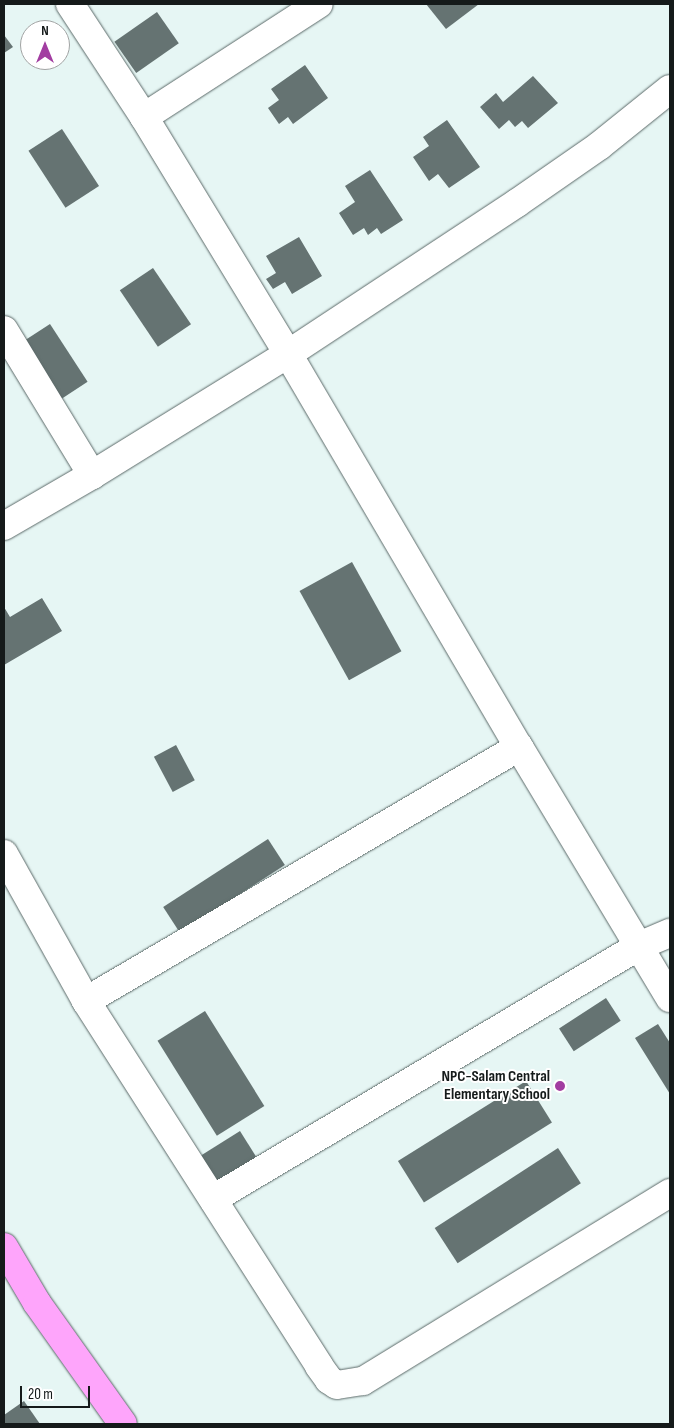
<!DOCTYPE html>
<style>
body{margin:0}
#map{position:relative;width:674px;height:1428px;overflow:hidden;background:#e6f6f4;font-family:"Sofia Sans Condensed",sans-serif}
div>[style]{position:absolute}
.building>*{inset:0;background:#657372;transform-origin:0 0}
.roads{filter:drop-shadow(0 0 1px #5c6a69) drop-shadow(0 0 1px #5c6a69)}
.minor>*{height:28px;margin:-14px;padding:0 14px;transform-origin:14px;border-radius:14px;background:#fff}
.highway>*{height:28px;margin:-14px;padding:0 14px;transform-origin:14px;border-radius:14px;background:#fea5fb}
.dots>*{width:14px;height:14px;translate:-50% -50%;box-sizing:border-box;border:2px solid #fff;border-radius:50%}
span{translate:-50% -50%;white-space:nowrap;text-align:center;line-height:1.15;-webkit-text-stroke:4px #fff;paint-order:stroke}
.poi-label{font-size:16px;color:#151a1a;font-weight:700}
.right{translate:-100% -50%;text-align:right}
.frame{position:absolute;inset:0;border:5px solid #151a1a;pointer-events:none}
.north{position:absolute;left:20px;top:20px;width:50px;height:50px;box-sizing:border-box;background:#fff;border:1px solid #a1a3a3;border-radius:50%;rotate:0deg;font-size:14px;font-weight:700;line-height:20px;text-align:center;color:#151a1a}
.north::after{content:'';display:block;margin:auto;width:18px;height:22px;background:#a23da1;clip-path:polygon(50% 0,100% 100%,50% 72%,0 100%)}
.scale{position:absolute;left:20px;top:1386px;width:70px;height:22px;box-sizing:border-box;border:2px solid #151a1a;border-top:0;padding-left:6px;font-size:15px;line-height:18px;white-space:nowrap;color:#151a1a;-webkit-text-stroke:4px #fff;paint-order:stroke}
</style>
<div id="map">
<div class="building">
<i style="clip-path:polygon(426px 4px,479px 4px,446px 29px)"></i>
<i style="left:157px;top:12px;width:38px;height:52px;rotate:55deg"></i>
<i style="clip-path:polygon(4px 35px,13px 47px,4px 53px)"></i>
<i style="clip-path:polygon(305px 65px,328px 98px,293px 124px,288px 117px,279px 124px,268px 108px,279px 100px,271px 89px)"></i>
<i style="clip-path:polygon(533px 76px,558px 103px,528px 128px,522px 121px,515px 127px,509px 120px,499px 129px,480px 107px,496px 93px,503px 102px)"></i>
<i style="clip-path:polygon(447px 120px,480px 167px,449px 188px,438px 174px,429px 181px,413px 157px,429px 146px,423px 137px)"></i>
<i style="left:62px;top:129px;width:68px;height:40px;rotate:57deg"></i>
<i style="clip-path:polygon(370px 170px,403px 220px,381px 234px,377px 228px,368px 235px,364px 228px,353px 235px,339px 213px,355px 202px,345px 186px)"></i>
<i style="clip-path:polygon(299px 237px,322px 276px,292px 294px,285px 282px,273px 289px,266px 279px,276px 273px,266px 256px)"></i>
<i style="left:153px;top:268px;width:68px;height:40px;rotate:56deg"></i>
<i style="left:50px;top:324px;width:69px;height:40px;rotate:57deg"></i>
<i style="left:352px;top:562px;width:102px;height:60px;rotate:61deg"></i>
<i style="clip-path:polygon(42px 598px,62px 631px,4px 665px,4px 607px,10px 617px)"></i>
<i style="left:176px;top:745px;width:40px;height:25px;rotate:62deg"></i>
<i style="left:268px;top:839px;width:31px;height:125px;rotate:57deg"></i>
<i style="left:606px;top:998px;width:27px;height:56px;rotate:57deg"></i>
<i style="left:205px;top:1011px;width:112px;height:56px;rotate:58deg"></i>
<i style="clip-path:polygon(658px 1024px,670px 1043px,670px 1094px,635px 1038px)"></i>
<i style="left:526px;top:1081px;width:49px;height:151px;rotate:58deg"></i>
<i style="left:240px;top:1131px;width:34px;height:46px;rotate:58deg"></i>
<i style="left:558px;top:1148px;width:42px;height:147px;rotate:57deg"></i>
<i style="clip-path:polygon(24px 1401px,40px 1424px,4px 1424px,4px 1415px)"></i>
</div>
<div class="roads">
<div class="minor">
<i style="left:70px;top:4px;width:135px;rotate:56.8deg"></i>
<i style="left:144px;top:117px;width:277px;rotate:58.7deg"></i>
<i style="left:288px;top:354px;width:456px;rotate:59.6deg"></i>
<i style="left:519px;top:747px;width:293px;rotate:59deg"></i>
<i style="left:144px;top:117px;width:208px;rotate:-32.9deg"></i>
<i style="left:4px;top:330px;width:170px;rotate:58.7deg"></i>
<i style="left:4px;top:526px;width:102px;rotate:-30.1deg"></i>
<i style="left:92px;top:475px;width:230px;rotate:-31.7deg"></i>
<i style="left:288px;top:354px;width:274px;rotate:-33.4deg"></i>
<i style="left:517px;top:203px;width:100px;rotate:-34.8deg"></i>
<i style="left:599px;top:146px;width:91px;rotate:-38.8deg"></i>
<i style="left:4px;top:854px;width:168px;rotate:60.8deg"></i>
<i style="left:86px;top:1001px;width:433px;rotate:57.4deg"></i>
<i style="left:319px;top:1366px;width:17px;rotate:54deg"></i>
<i style="left:329px;top:1380px;width:9px;rotate:32deg"></i>
<i style="left:337px;top:1385px;width:26px;rotate:-9deg"></i>
<i style="left:363px;top:1381px;width:360px;rotate:-31.5deg"></i>
<i style="left:86px;top:1001px;width:502px;rotate:-30.4deg"></i>
<i style="left:213px;top:1199px;width:495px;rotate:-30.7deg"></i>
<i style="left:639px;top:946px;width:34px;rotate:-23deg"></i>
</div>
<div class="highway">
<i style="left:4px;top:1247px;width:65px;rotate:59.5deg"></i>
<i style="left:37px;top:1303px;width:148px;rotate:54.6deg"></i>
</div>
</div>
<div class="dots">
<i style="left:560px;top:1086px;background:#a23da1"></i>
</div>
<div class="poi-label">
<span class="right" style="left:550px;top:1086px">NPC-Salam Central<br>Elementary School</span>
</div>
<div class="frame"></div>
<div class="north">N</div>
<div class="scale">20 m</div>
</div>
